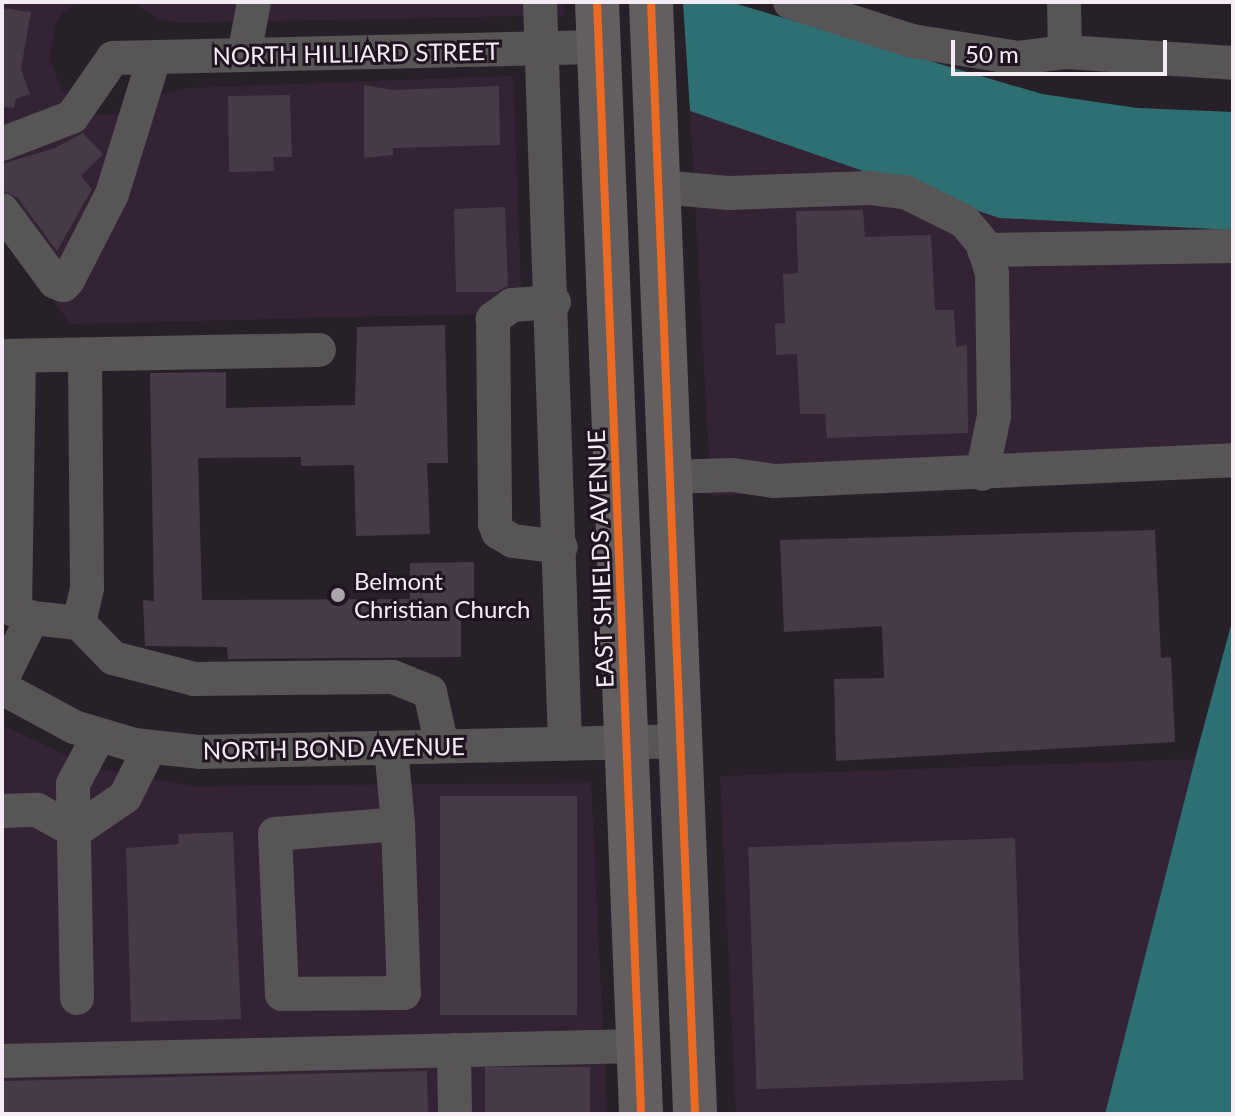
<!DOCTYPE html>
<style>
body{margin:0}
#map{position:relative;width:1235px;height:1116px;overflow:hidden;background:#272028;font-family:Lato,sans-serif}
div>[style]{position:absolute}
.built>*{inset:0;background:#332334}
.water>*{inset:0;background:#2e6f74}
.building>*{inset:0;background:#473a48;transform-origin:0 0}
.minor>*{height:34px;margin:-17px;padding:0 17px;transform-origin:17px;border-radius:17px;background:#585556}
.major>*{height:44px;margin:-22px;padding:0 22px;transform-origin:22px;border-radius:22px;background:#635e5f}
.cycleway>*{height:8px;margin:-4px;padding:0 4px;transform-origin:4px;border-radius:4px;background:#ed6a23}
.dots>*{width:22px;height:22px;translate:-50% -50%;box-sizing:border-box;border:4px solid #201421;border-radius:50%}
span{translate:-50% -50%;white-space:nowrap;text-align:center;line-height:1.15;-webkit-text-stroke:6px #201421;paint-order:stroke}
.street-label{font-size:24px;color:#f4ebf4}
.poi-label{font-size:24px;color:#f4ebf4}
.left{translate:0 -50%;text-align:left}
.frame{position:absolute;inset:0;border:4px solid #f4ebf4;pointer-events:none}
.scale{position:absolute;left:951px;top:40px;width:216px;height:36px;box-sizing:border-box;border:4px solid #f4ebf4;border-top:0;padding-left:10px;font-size:24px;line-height:28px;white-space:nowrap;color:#f4ebf4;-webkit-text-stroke:6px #201421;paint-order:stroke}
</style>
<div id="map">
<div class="built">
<i style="clip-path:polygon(2px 2px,80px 2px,63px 12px,55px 26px,49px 58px,62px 90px,86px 112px,99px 115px,126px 114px,156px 96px,185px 88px,513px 76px,522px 313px,70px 324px,2px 229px)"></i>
<i style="clip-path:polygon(131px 2px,562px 2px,565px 15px,179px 23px,162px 20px)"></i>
<i style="clip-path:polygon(690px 111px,999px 218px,1233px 230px,1233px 472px,711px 496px)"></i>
<i style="clip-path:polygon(2px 725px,96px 769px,194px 786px,591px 783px,607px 1114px,2px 1114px)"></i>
<i style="clip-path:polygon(1195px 759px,1105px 1114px,736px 1114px,720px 776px)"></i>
</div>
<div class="water">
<i style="clip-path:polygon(683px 2px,730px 2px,1042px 94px,1137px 108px,1233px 112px,1233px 230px,999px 218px,690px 111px)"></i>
<i style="clip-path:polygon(1233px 618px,1233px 1114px,1105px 1114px,1195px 759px)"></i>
</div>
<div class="building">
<i style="clip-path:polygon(2px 8px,31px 12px,21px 69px,30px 94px,16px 99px,14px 108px,2px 107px)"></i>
<i style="clip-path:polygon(364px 85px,392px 90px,499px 86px,500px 145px,393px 148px,393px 155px,364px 158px)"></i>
<i style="clip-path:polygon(290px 95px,292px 157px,273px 157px,274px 171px,229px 172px,228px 96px)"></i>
<i style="clip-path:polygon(83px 133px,103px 154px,81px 176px,92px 189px,57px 251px,18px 198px,2px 190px,2px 164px,55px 148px)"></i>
<i style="clip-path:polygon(505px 207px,508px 286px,496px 292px,456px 292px,454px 209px)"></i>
<i style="clip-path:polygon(863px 210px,865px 237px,931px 235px,935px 310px,954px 310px,956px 347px,967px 345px,968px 433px,827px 438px,825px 414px,800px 414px,797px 354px,776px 355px,775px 324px,785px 323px,783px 274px,798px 273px,796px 211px)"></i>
<i style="clip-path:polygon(445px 325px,448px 463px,427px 463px,430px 534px,356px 536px,354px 465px,301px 466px,301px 457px,198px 458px,202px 600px,410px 599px,410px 563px,474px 562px,474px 604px,461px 605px,461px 657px,228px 659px,227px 647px,145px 646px,143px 600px,154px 601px,150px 373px,226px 372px,226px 408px,355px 405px,357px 327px)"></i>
<i style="clip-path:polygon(1155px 530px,1161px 658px,1171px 657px,1175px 742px,836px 761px,834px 679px,884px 678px,882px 626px,784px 632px,780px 540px)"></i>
<i style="left:577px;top:796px;width:219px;height:137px;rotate:90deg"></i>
<i style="clip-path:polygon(233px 832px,241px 1019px,131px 1022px,126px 848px,179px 844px,178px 834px)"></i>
<i style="left:1015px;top:838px;width:242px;height:267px;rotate:88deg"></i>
<i style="left:590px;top:1067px;width:47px;height:105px;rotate:90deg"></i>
<i style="clip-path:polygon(427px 1071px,428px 1114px,4px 1114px,4px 1081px)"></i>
</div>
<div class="minor">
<i style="left:540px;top:2px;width:742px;rotate:88.07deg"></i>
<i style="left:790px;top:2px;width:128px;rotate:17.7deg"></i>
<i style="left:912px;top:41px;width:107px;rotate:9.1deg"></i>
<i style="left:1018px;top:58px;width:47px;rotate:-7.3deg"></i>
<i style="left:1065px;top:52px;width:168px;rotate:3.7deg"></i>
<i style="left:1064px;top:2px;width:50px;rotate:88.9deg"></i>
<i style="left:244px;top:55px;width:54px;rotate:-79.3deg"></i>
<i style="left:2px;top:144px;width:75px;rotate:-21.1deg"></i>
<i style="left:72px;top:117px;width:72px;rotate:-55.2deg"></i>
<i style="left:113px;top:58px;width:486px;rotate:-1.3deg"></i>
<i style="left:658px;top:187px;width:71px;rotate:4.8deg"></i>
<i style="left:729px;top:193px;width:141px;rotate:-2deg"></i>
<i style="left:870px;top:188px;width:35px;rotate:7deg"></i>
<i style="left:905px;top:192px;width:66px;rotate:26.2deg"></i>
<i style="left:964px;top:221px;width:30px;rotate:50deg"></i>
<i style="left:983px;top:244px;width:30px;rotate:73deg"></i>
<i style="left:992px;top:273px;width:143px;rotate:89.2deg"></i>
<i style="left:994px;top:416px;width:59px;rotate:101.7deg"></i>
<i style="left:2px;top:210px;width:89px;rotate:53.6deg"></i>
<i style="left:55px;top:282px;width:9px;rotate:21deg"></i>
<i style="left:63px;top:285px;width:7px;rotate:-45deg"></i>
<i style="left:68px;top:280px;width:97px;rotate:-62.9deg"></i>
<i style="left:112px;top:194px;width:142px;rotate:-72.8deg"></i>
<i style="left:984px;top:250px;width:249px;rotate:-0.9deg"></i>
<i style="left:554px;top:302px;width:42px;rotate:175.9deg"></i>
<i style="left:512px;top:305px;width:24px;rotate:144deg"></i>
<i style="left:493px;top:319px;width:205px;rotate:89.4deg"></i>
<i style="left:495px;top:524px;width:9px;rotate:69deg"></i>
<i style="left:498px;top:532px;width:17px;rotate:31deg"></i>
<i style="left:513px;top:541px;width:48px;rotate:7.1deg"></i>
<i style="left:2px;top:356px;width:317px;rotate:-1.1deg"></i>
<i style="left:668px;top:477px;width:65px;rotate:-1.8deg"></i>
<i style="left:733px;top:475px;width:41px;rotate:8.3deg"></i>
<i style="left:774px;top:481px;width:459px;rotate:-2.6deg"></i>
<i style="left:2px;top:605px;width:33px;rotate:23deg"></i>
<i style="left:32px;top:618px;width:47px;rotate:6.1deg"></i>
<i style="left:79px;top:623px;width:49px;rotate:45.8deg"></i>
<i style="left:113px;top:658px;width:84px;rotate:14.5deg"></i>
<i style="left:194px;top:679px;width:199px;rotate:-0.6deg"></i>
<i style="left:393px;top:677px;width:40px;rotate:22deg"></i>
<i style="left:430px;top:692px;width:55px;rotate:77.5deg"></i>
<i style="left:15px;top:610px;width:254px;rotate:-89.1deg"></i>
<i style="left:79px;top:623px;width:36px;rotate:-77deg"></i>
<i style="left:87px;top:588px;width:233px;rotate:-90.5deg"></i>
<i style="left:2px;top:679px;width:68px;rotate:-63.8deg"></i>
<i style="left:2px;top:688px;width:82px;rotate:28.4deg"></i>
<i style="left:74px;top:727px;width:63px;rotate:16.7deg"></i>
<i style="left:134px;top:745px;width:65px;rotate:6.1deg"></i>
<i style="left:199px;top:752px;width:479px;rotate:-1.3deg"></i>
<i style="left:391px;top:748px;width:76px;rotate:84.7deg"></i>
<i style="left:398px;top:824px;width:169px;rotate:88deg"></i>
<i style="left:404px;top:993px;width:122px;rotate:179.5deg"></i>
<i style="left:282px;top:994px;width:160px;rotate:-92.5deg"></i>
<i style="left:275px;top:834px;width:123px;rotate:-4.6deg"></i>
<i style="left:2px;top:811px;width:35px;rotate:-2deg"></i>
<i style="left:37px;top:810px;width:43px;rotate:28.9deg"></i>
<i style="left:75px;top:831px;width:60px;rotate:-34.2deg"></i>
<i style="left:125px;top:797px;width:56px;rotate:-63.4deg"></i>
<i style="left:77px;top:998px;width:214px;rotate:-91.1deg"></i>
<i style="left:73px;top:784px;width:55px;rotate:-62deg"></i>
<i style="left:454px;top:1050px;width:64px;rotate:89.1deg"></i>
<i style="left:2px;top:1061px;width:636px;rotate:-1.35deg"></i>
</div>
<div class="major">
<i style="left:597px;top:2px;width:1113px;rotate:87.73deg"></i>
<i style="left:651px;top:2px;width:1113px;rotate:87.73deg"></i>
</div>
<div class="cycleway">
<i style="left:597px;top:2px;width:1113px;rotate:87.73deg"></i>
<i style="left:651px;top:2px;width:1113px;rotate:87.73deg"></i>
</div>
<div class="dots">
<i style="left:338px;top:595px;background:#aca4ad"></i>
</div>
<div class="street-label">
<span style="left:356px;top:53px;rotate:-1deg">NORTH HILLIARD STREET</span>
<span style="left:600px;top:559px;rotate:-92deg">EAST SHIELDS AVENUE</span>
<span style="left:334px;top:748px;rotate:-1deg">NORTH BOND AVENUE</span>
</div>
<div class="poi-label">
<span class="left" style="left:354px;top:595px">Belmont<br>Christian Church</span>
</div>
<div class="frame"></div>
<div class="scale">50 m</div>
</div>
